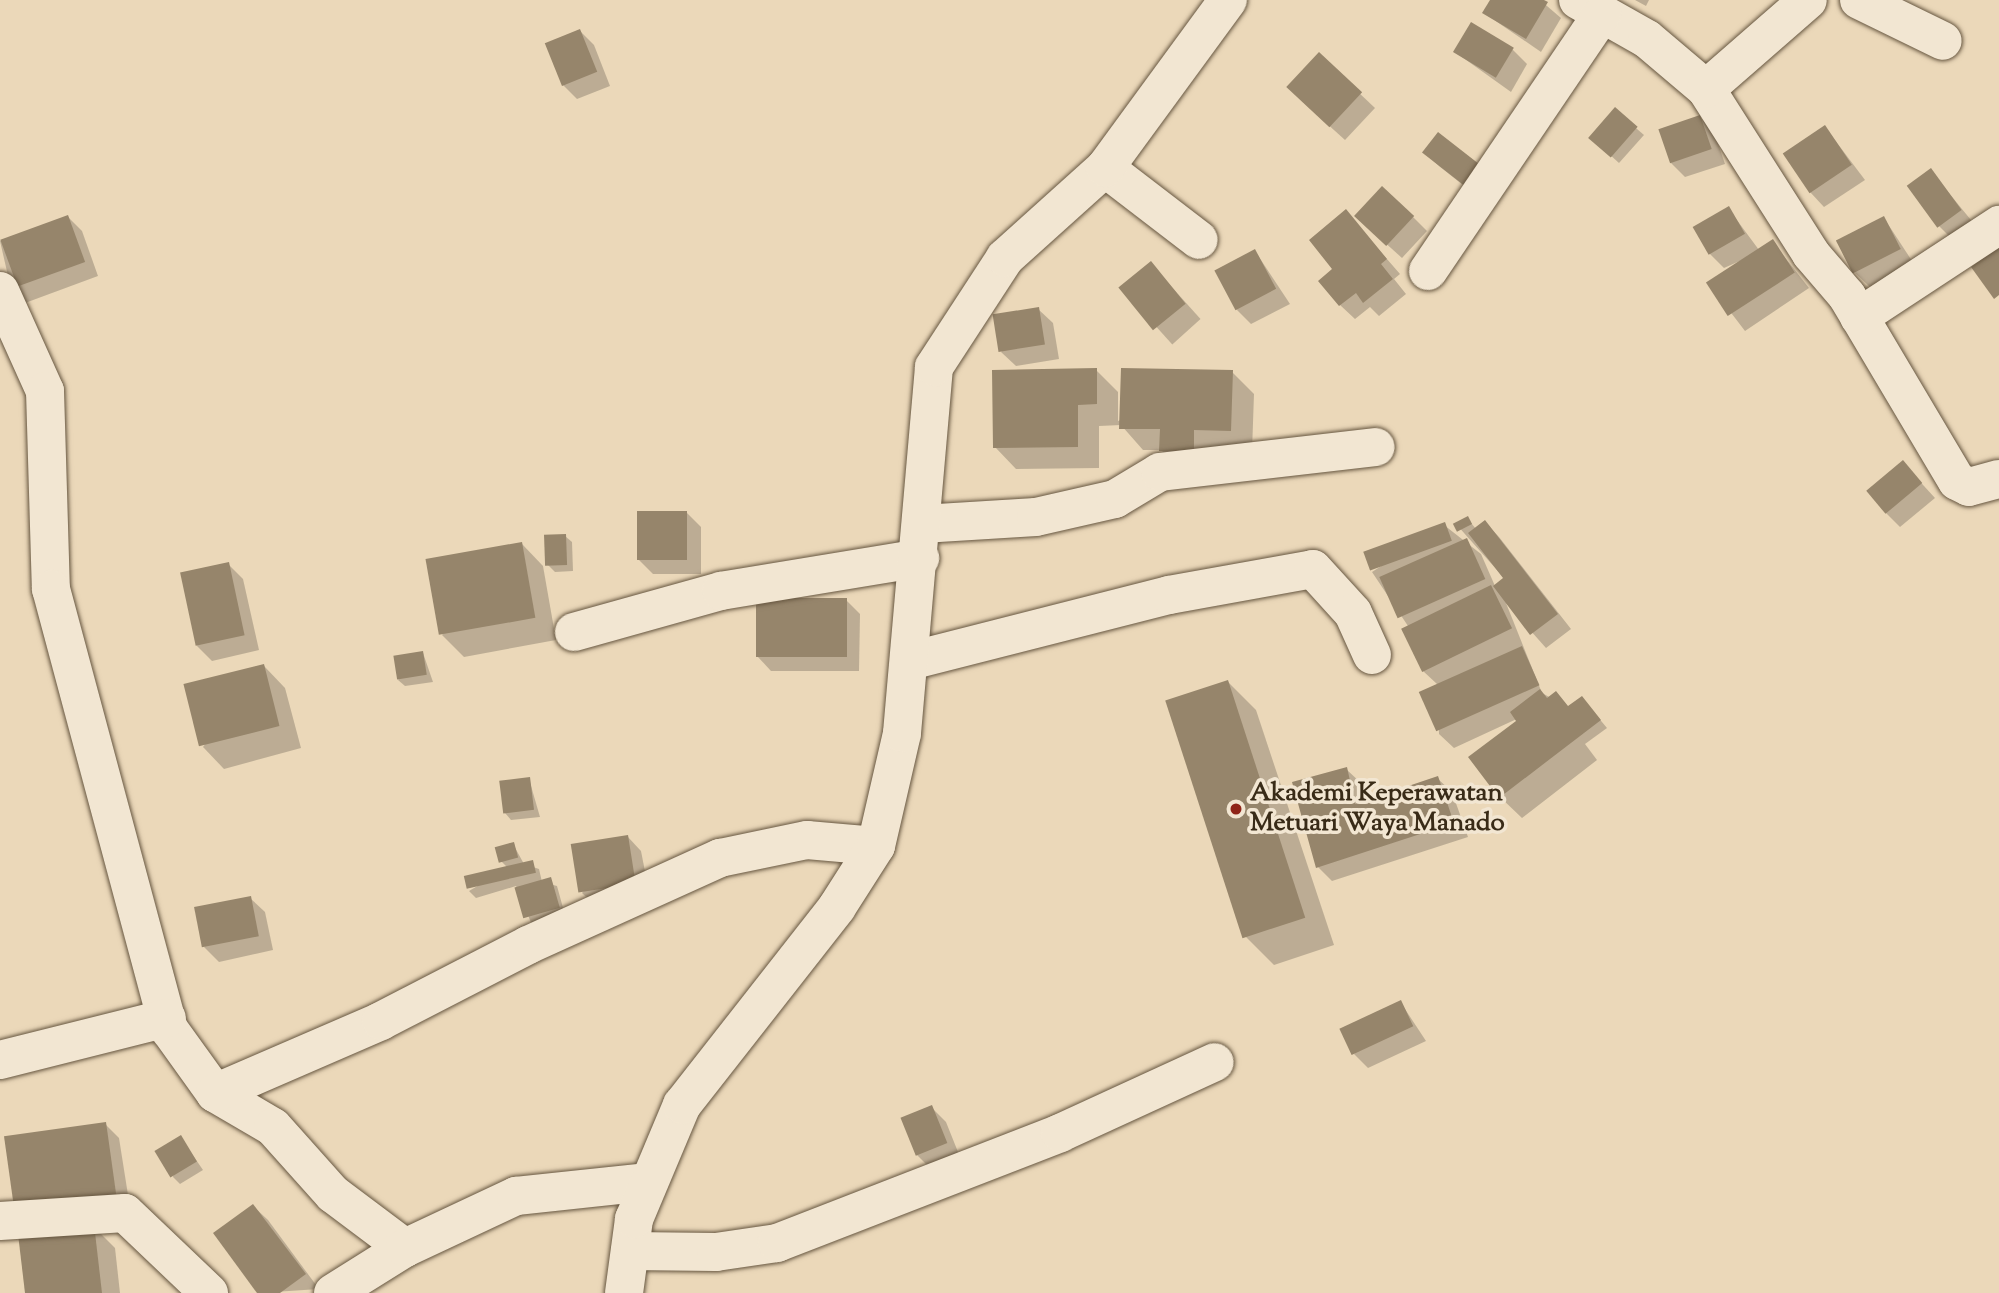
<!DOCTYPE html>
<style>
body{margin:0}
#map{position:relative;width:1999px;height:1293px;overflow:hidden;background:#ebd8b9;font-family:"Sorts Mill Goudy",serif}
div>[style]{position:absolute}
.shadow>*{inset:0;background:#0003;transform-origin:0 0}
.building>*{inset:0;background:#96856b;transform-origin:0 0}
.roads{filter:drop-shadow(0 0 2px #665640) drop-shadow(0 0 2px #665640)}
.minor>*{height:38px;margin:-19px;padding:0 19px;transform-origin:19px;border-radius:19px;background:#f2e6d2}
.dots>*{width:19px;height:19px;translate:-50% -50%;box-sizing:border-box;border:4px solid #f2e6d2;border-radius:50%}
span{translate:-50% -50%;white-space:nowrap;text-align:center;line-height:1.15;-webkit-text-stroke:7px #f2e6d2;paint-order:stroke}
.poi-label{font-size:26px;color:#392b17;font-weight:700}
.left{translate:0 -50%;text-align:left}
</style>
<div id="map">
<div class="shadow">
<i style="clip-path:polygon(1492px 0,1540px 0,1561px 18px,1541px 52px,1484px 13px)"></i>
<i style="clip-path:polygon(1635px 0,1649px 0,1646px 6px)"></i>
<i style="clip-path:polygon(580px 31px,594px 45px,610px 86px,577px 99px,562px 84px)"></i>
<i style="clip-path:polygon(1513px 50px,1527px 64px,1511px 92px,1455px 52px)"></i>
<i style="clip-path:polygon(1319px 55px,1375px 108px,1345px 140px,1303px 102px)"></i>
<i style="clip-path:polygon(1615px 110px,1644px 135px,1619px 163px,1598px 144px)"></i>
<i style="clip-path:polygon(1700px 117px,1714px 132px,1725px 164px,1685px 177px,1671px 163px)"></i>
<i style="clip-path:polygon(1825px 127px,1865px 180px,1824px 207px,1810px 192px)"></i>
<i style="clip-path:polygon(1424px 152px,1478px 165px,1478px 197px,1439px 166px)"></i>
<i style="clip-path:polygon(1931px 171px,1975px 225px,1954px 241px,1939px 226px)"></i>
<i style="clip-path:polygon(1728px 208px,1759px 250px,1772px 241px,1809px 288px,1745px 331px,1709px 284px,1751px 256px,1724px 268px,1709px 253px)"></i>
<i style="clip-path:polygon(1346px 212px,1400px 274px,1394px 279px,1406px 294px,1379px 316px,1370px 307px,1355px 319px,1340px 305px,1335px 269px)"></i>
<i style="clip-path:polygon(68px 217px,82px 231px,98px 276px,25px 303px,11px 289px,0 241px)"></i>
<i style="clip-path:polygon(1413px 217px,1427px 231px,1402px 258px,1371px 230px)"></i>
<i style="clip-path:polygon(1884px 218px,1914px 264px,1870px 287px,1855px 273px)"></i>
<i style="clip-path:polygon(1255px 251px,1290px 304px,1251px 324px,1237px 310px)"></i>
<i style="left:1151px;top:264px;width:74px;height:38px;rotate:48deg"></i>
<i style="clip-path:polygon(1038px 309px,1053px 323px,1059px 359px,1016px 366px,1001px 352px)"></i>
<i style="clip-path:polygon(1096px 370px,1118px 392px,1118px 421px,1232px 372px,1254px 394px,1252px 452px,1183px 472px,1161px 450px,1143px 450px,1121px 425px,1099px 426px,1099px 468px,1016px 469px,995px 447px)"></i>
<i style="clip-path:polygon(1902px 462px,1935px 498px,1900px 527px,1886px 513px)"></i>
<i style="clip-path:polygon(687px 513px,701px 527px,701px 574px,653px 574px,638px 559px)"></i>
<i style="clip-path:polygon(1467px 518px,1476px 529px,1485px 522px,1499px 537px,1571px 629px,1546px 648px,1506px 603px,1542px 693px,1569px 708px,1582px 698px,1607px 728px,1585px 744px,1597px 760px,1522px 818px,1500px 797px,1521px 717px,1454px 748px,1439px 734px,1437px 684px,1423px 671px,1408px 626px,1372px 572px,1444px 525px,1481px 554px,1495px 586px,1505px 579px,1456px 524px)"></i>
<i style="clip-path:polygon(565px 536px,572px 542px,573px 571px,555px 572px,548px 565px)"></i>
<i style="clip-path:polygon(522px 544px,543px 566px,556px 640px,464px 657px,442px 635px)"></i>
<i style="clip-path:polygon(228px 564px,243px 579px,259px 650px,212px 661px,197px 646px)"></i>
<i style="clip-path:polygon(846px 600px,860px 614px,859px 671px,771px 671px,757px 656px)"></i>
<i style="clip-path:polygon(423px 653px,433px 682px,405px 686px,398px 680px)"></i>
<i style="clip-path:polygon(264px 666px,285px 688px,301px 748px,224px 769px,203px 747px)"></i>
<i style="clip-path:polygon(1228px 682px,1256px 710px,1334px 945px,1274px 965px,1246px 937px)"></i>
<i style="clip-path:polygon(1346px 769px,1361px 783px,1365px 803px,1437px 778px,1452px 792px,1468px 837px,1332px 881px,1318px 867px)"></i>
<i style="clip-path:polygon(529px 779px,540px 817px,511px 820px,505px 813px)"></i>
<i style="clip-path:polygon(627px 836px,641px 851px,650px 897px,597px 907px,582px 893px)"></i>
<i style="clip-path:polygon(513px 844px,524px 864px,539px 869px,542px 882px,557px 886px,565px 915px,532px 925px,516px 886px,476px 898px,469px 891px,508px 868px,501px 861px)"></i>
<i style="clip-path:polygon(250px 898px,265px 912px,273px 950px,219px 962px,204px 947px)"></i>
<i style="clip-path:polygon(1401px 1003px,1426px 1041px,1368px 1068px,1354px 1054px)"></i>
<i style="clip-path:polygon(931px 1107px,946px 1122px,960px 1157px,930px 1168px,916px 1154px)"></i>
<i style="clip-path:polygon(105px 1124px,119px 1138px,131px 1214px,32px 1230px)"></i>
<i style="clip-path:polygon(181px 1138px,203px 1170px,180px 1184px,173px 1177px)"></i>
<i style="clip-path:polygon(253px 1206px,268px 1220px,319px 1289px,259px 1293px)"></i>
<i style="clip-path:polygon(93px 1226px,115px 1248px,120px 1293px,27px 1293px)"></i>
</div>
<div class="building">
<i style="clip-path:polygon(1490px 0,1544px 0,1548px 2px,1526px 39px,1482px 13px)"></i>
<i style="left:1471px;top:22px;width:50px;height:35px;rotate:31deg"></i>
<i style="left:580px;top:29px;width:46px;height:38px;rotate:68deg"></i>
<i style="left:1319px;top:52px;width:59px;height:48px;rotate:43deg"></i>
<i style="left:1615px;top:107px;width:30px;height:41px;rotate:41deg"></i>
<i style="left:1700px;top:115px;width:36px;height:44px;rotate:71deg"></i>
<i style="left:1825px;top:125px;width:48px;height:51px;rotate:56deg"></i>
<i style="left:1438px;top:132px;width:52px;height:26px;rotate:38deg"></i>
<i style="left:1931px;top:168px;width:52px;height:30px;rotate:54deg"></i>
<i style="left:1382px;top:186px;width:44px;height:41px;rotate:43deg"></i>
<i style="left:1729px;top:206px;width:32px;height:42px;rotate:60deg"></i>
<i style="clip-path:polygon(1346px 209px,1387px 259px,1381px 264px,1393px 279px,1363px 303px,1356px 293px,1339px 306px,1318px 281px,1332px 269px,1309px 240px)"></i>
<i style="left:68px;top:215px;width:50px;height:72px;rotate:70deg"></i>
<i style="left:1884px;top:216px;width:37px;height:54px;rotate:63deg"></i>
<i style="left:1773px;top:239px;width:40px;height:80px;rotate:57deg"></i>
<i style="clip-path:polygon(1999px 246px,1999px 295px,1994px 299px,1971px 267px)"></i>
<i style="left:1255px;top:249px;width:45px;height:46px;rotate:62deg"></i>
<i style="left:1151px;top:261px;width:55px;height:42px;rotate:51deg"></i>
<i style="left:1039px;top:307px;width:38px;height:47px;rotate:81deg"></i>
<i style="clip-path:polygon(1097px 368px,1097px 404px,1078px 405px,1078px 447px,993px 448px,992px 370px)"></i>
<i style="clip-path:polygon(1121px 368px,1233px 370px,1231px 431px,1194px 430px,1194px 451px,1159px 451px,1160px 429px,1119px 429px)"></i>
<i style="left:1903px;top:460px;width:30px;height:48px;rotate:50deg"></i>
<i style="left:637px;top:511px;width:50px;height:49px"></i>
<i style="left:1468px;top:516px;width:9px;height:17px;rotate:63deg"></i>
<i style="clip-path:polygon(1485px 520px,1558px 614px,1530px 635px,1493px 586px,1503px 578px,1468px 533px)"></i>
<i style="left:1445px;top:522px;width:20px;height:87px;rotate:70deg"></i>
<i style="left:566px;top:534px;width:31px;height:22px;rotate:88deg"></i>
<i style="left:1467px;top:538px;width:45px;height:96px;rotate:66deg"></i>
<i style="left:522px;top:542px;width:77px;height:98px;rotate:80deg"></i>
<i style="left:229px;top:562px;width:75px;height:50px;rotate:78deg"></i>
<i style="left:1491px;top:585px;width:48px;height:100px;rotate:64deg"></i>
<i style="left:756px;top:598px;width:91px;height:59px"></i>
<i style="left:1522px;top:646px;width:43px;height:113px;rotate:66deg"></i>
<i style="left:423px;top:651px;width:24px;height:30px;rotate:81deg"></i>
<i style="left:264px;top:664px;width:64px;height:83px;rotate:76deg"></i>
<i style="left:1228px;top:680px;width:250px;height:66px;rotate:72deg"></i>
<i style="clip-path:polygon(1540px 689px,1547px 698px,1556px 691px,1568px 706px,1582px 696px,1601px 720px,1499px 798px,1468px 757px,1516px 721px,1510px 712px)"></i>
<i style="clip-path:polygon(1347px 767px,1355px 804px,1438px 776px,1454px 823px,1316px 868px,1292px 782px)"></i>
<i style="left:530px;top:777px;width:33px;height:31px;rotate:83deg"></i>
<i style="left:628px;top:835px;width:49px;height:58px;rotate:81deg"></i>
<i style="left:514px;top:842px;width:16px;height:20px;rotate:75deg"></i>
<i style="left:533px;top:860px;width:13px;height:71px;rotate:77deg"></i>
<i style="left:551px;top:877px;width:32px;height:38px;rotate:74deg"></i>
<i style="left:251px;top:896px;width:41px;height:58px;rotate:79deg"></i>
<i style="left:1401px;top:1000px;width:29px;height:68px;rotate:65deg"></i>
<i style="left:932px;top:1105px;width:41px;height:34px;rotate:68deg"></i>
<i style="left:106px;top:1122px;width:79px;height:103px;rotate:82deg"></i>
<i style="left:181px;top:1135px;width:31px;height:31px;rotate:59deg"></i>
<i style="clip-path:polygon(253px 1204px,306px 1274px,280px 1293px,257px 1293px,213px 1233px)"></i>
<i style="clip-path:polygon(94px 1224px,102px 1293px,25px 1293px,18px 1234px)"></i>
</div>
<div class="roads">
<div class="minor">
<i style="left:1578px;top:0;width:79px;rotate:29.5deg"></i>
<i style="left:1647px;top:39px;width:77px;rotate:40.3deg"></i>
<i style="left:1706px;top:89px;width:196px;rotate:57.5deg"></i>
<i style="left:1811px;top:254px;width:55px;rotate:49.4deg"></i>
<i style="left:1847px;top:296px;width:215px;rotate:59.3deg"></i>
<i style="left:1957px;top:481px;width:13px;rotate:27deg"></i>
<i style="left:1969px;top:487px;width:31px;rotate:-15deg"></i>
<i style="left:1859px;top:0;width:93px;rotate:26deg"></i>
<i style="left:1706px;top:89px;width:135px;rotate:-41.1deg"></i>
<i style="left:1105px;top:168px;width:118px;rotate:37.5deg"></i>
<i style="left:1428px;top:271px;width:310px;rotate:-55.9deg"></i>
<i style="left:0;top:291px;width:110px;rotate:65.8deg"></i>
<i style="left:45px;top:391px;width:198px;rotate:88.3deg"></i>
<i style="left:51px;top:589px;width:456px;rotate:75deg"></i>
<i style="left:169px;top:1029px;width:79px;rotate:54.3deg"></i>
<i style="left:215px;top:1093px;width:67px;rotate:30.4deg"></i>
<i style="left:273px;top:1127px;width:90px;rotate:48.2deg"></i>
<i style="left:333px;top:1194px;width:90px;rotate:36.9deg"></i>
<i style="left:1859px;top:317px;width:168px;rotate:-33.3deg"></i>
<i style="left:922px;top:524px;width:114px;rotate:-3.5deg"></i>
<i style="left:1036px;top:517px;width:81px;rotate:-12.8deg"></i>
<i style="left:1115px;top:499px;width:52px;rotate:-31deg"></i>
<i style="left:1160px;top:472px;width:217px;rotate:-6.6deg"></i>
<i style="left:574px;top:632px;width:153px;rotate:-15.6deg"></i>
<i style="left:721px;top:591px;width:202px;rotate:-9.4deg"></i>
<i style="left:910px;top:661px;width:267px;rotate:-14.3deg"></i>
<i style="left:1169px;top:595px;width:146px;rotate:-10.2deg"></i>
<i style="left:1313px;top:569px;width:59px;rotate:47.7deg"></i>
<i style="left:1353px;top:613px;width:46px;rotate:65.7deg"></i>
<i style="left:0;top:1060px;width:172px;rotate:-14.1deg"></i>
<i style="left:215px;top:1093px;width:181px;rotate:-23.4deg"></i>
<i style="left:381px;top:1021px;width:165px;rotate:-27.3deg"></i>
<i style="left:528px;top:945px;width:211px;rotate:-24.4deg"></i>
<i style="left:720px;top:858px;width:89px;rotate:-11.7deg"></i>
<i style="left:807px;top:840px;width:69px;rotate:5deg"></i>
<i style="left:0;top:1221px;width:125px;rotate:-3.7deg"></i>
<i style="left:125px;top:1213px;width:116px;rotate:43.6deg"></i>
<i style="left:630px;top:1251px;width:86px;rotate:0.7deg"></i>
<i style="left:716px;top:1252px;width:62px;rotate:-8.4deg"></i>
<i style="left:777px;top:1243px;width:304px;rotate:-21.2deg"></i>
<i style="left:1060px;top:1133px;width:170px;rotate:-24.6deg"></i>
<i style="left:333px;top:1293px;width:85px;rotate:-32deg"></i>
<i style="left:405px;top:1248px;width:123px;rotate:-25.1deg"></i>
<i style="left:516px;top:1196px;width:131px;rotate:-6.1deg"></i>
<i style="left:624px;top:1293px;width:75px;rotate:-82.3deg"></i>
<i style="left:634px;top:1219px;width:124px;rotate:-67.2deg"></i>
<i style="left:682px;top:1105px;width:251px;rotate:-51.9deg"></i>
<i style="left:837px;top:907px;width:72px;rotate:-57.4deg"></i>
<i style="left:876px;top:846px;width:116px;rotate:-77deg"></i>
<i style="left:902px;top:733px;width:367px;rotate:-85deg"></i>
<i style="left:934px;top:367px;width:130px;rotate:-56.9deg"></i>
<i style="left:1005px;top:258px;width:135px;rotate:-42deg"></i>
<i style="left:1105px;top:168px;width:208px;rotate:-53.8deg"></i>
</div>
</div>
<div class="dots">
<i style="left:1236px;top:809px;background:#8f2418"></i>
</div>
<div class="poi-label">
<span class="left" style="left:1250px;top:809px">Akademi Keperawatan<br>Metuari Waya Manado</span>
</div>
</div>
